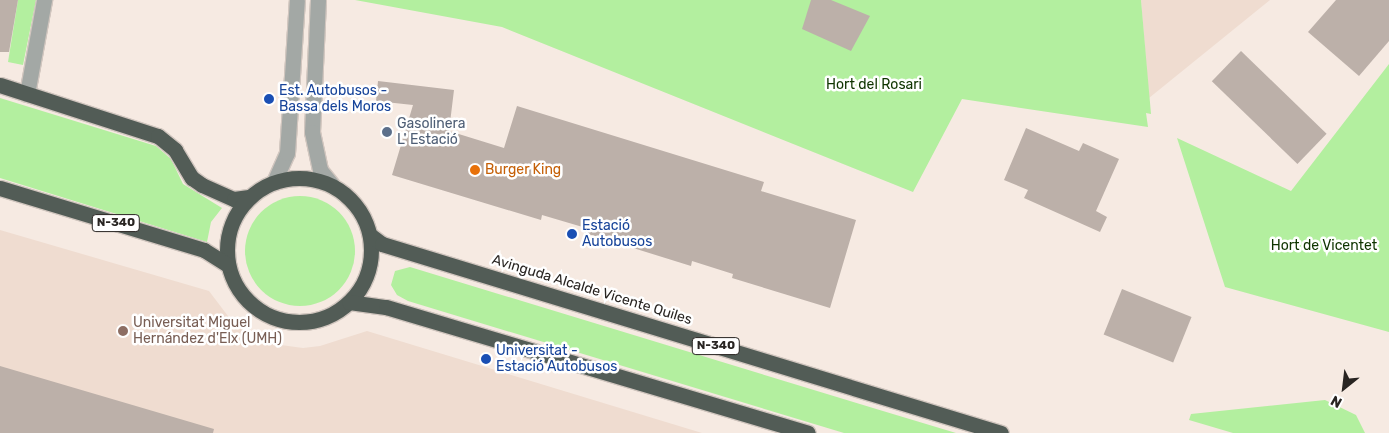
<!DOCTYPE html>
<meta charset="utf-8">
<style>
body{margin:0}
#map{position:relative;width:1389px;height:433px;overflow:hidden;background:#f6eae2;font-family:Rubik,sans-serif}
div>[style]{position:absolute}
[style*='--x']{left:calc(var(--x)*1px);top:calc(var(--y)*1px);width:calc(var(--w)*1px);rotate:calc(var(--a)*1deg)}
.built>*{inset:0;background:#efdcd0}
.green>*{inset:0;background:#b3ef9f}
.round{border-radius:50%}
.building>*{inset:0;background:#bcb0a9;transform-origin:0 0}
.roads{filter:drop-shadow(1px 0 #d1c6bf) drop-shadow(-1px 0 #d1c6bf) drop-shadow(0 1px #d1c6bf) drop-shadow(0 -1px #d1c6bf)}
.street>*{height:15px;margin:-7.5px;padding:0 7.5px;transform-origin:7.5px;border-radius:7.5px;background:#a3a8a5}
.highway>*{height:15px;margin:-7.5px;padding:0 7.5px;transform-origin:7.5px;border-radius:7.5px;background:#525c56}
.highway>.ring{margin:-7.5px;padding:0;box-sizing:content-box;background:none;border:15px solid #525c56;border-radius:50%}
.dots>*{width:14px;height:14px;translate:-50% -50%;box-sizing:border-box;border:2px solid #fff;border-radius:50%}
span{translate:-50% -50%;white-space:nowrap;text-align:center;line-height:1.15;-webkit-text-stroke:5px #fff;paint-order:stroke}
.shield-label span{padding:1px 4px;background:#fff;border:1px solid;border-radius:4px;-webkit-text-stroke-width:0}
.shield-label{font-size:12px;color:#282421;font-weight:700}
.park-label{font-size:14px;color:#0f3400}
.transit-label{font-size:14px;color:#164399}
.left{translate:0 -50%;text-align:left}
.service-label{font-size:14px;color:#4e5e75}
.food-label{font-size:14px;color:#c56008}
.street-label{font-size:14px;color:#282421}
.education-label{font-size:14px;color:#785e54}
.north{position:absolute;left:1319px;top:363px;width:50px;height:50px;-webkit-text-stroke:4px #fff;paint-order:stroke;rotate:209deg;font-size:14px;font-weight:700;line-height:20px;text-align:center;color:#282421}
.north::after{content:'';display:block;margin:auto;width:18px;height:22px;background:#282421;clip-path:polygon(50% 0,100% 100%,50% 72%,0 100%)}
</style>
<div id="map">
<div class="built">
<i style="clip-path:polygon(1141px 0,1270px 0,1149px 98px)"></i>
<i style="clip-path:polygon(0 230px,209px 291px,231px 320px,266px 343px,303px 348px,320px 346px,367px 331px,702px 433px,0 433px)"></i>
</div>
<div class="green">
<i style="clip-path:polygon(18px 0,36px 0,23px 65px,8px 62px)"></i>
<i style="clip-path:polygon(355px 0,1141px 0,1151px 114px,1146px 113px,1148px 127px,962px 99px,913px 192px,502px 27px)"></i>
<i style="clip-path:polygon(1389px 64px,1389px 332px,1225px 287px,1177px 138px,1291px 191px)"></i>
<i style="clip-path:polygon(0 98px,156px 146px,171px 159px,183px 184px,222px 208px,211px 222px,207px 242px,0 178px)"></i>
<i class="round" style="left:245px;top:196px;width:110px;height:110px"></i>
<i style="clip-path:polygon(410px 267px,873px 408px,956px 433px,844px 433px,408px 301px,397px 295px,391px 285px,395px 271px)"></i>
<i style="clip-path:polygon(1325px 400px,1356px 415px,1365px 433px,1233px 433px,1189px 420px,1191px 414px)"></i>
</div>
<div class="building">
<i style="clip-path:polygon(0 0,18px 0,9px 52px,0 52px)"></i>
<i style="clip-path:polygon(811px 0,831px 0,870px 16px,851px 51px,802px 29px)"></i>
<i style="clip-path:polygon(1336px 0,1389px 0,1389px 41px,1359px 76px,1308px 32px)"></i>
<i style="left:1241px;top:51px;width:119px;height:42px;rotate:44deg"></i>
<i style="clip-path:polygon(378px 81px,454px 90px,449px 131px,504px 148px,517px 106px,764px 182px,761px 191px,856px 220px,830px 308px,732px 278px,733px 274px,692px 261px,691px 266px,585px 233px,586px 228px,542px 215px,541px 220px,392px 175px,413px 105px,376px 101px)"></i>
<i style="clip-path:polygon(1026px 128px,1079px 151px,1083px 143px,1119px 159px,1096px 211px,1107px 217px,1100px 232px,1024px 198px,1028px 190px,1004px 180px)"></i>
<i style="left:1122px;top:289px;width:75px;height:49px;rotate:22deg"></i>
<i style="clip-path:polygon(0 366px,214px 429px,213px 433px,0 433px)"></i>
</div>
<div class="roads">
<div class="street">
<i style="--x:318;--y:0;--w:132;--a:92.6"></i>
<i style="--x:312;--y:132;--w:39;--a:78"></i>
<i style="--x:320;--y:170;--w:19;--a:51"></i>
<i style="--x:27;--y:94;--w:96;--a:-79.7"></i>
<i style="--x:274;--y:182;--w:32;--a:-66"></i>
<i style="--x:287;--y:153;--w:153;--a:-86.3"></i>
</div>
<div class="highway">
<i style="--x:0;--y:85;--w:166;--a:17.9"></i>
<i style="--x:158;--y:136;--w:22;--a:39"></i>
<i style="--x:175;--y:150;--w:33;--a:59"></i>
<i style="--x:192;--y:178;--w:12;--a:35"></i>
<i style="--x:202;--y:185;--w:35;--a:24"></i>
<i style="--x:234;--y:199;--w:15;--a:-8"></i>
<i class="ring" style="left:227px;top:178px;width:129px;height:129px"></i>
<i style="--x:0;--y:188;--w:213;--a:16.9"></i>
<i style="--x:204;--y:250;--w:28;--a:32"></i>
<i style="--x:370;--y:235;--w:15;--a:37"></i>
<i style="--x:382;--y:244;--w:647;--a:16.98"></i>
<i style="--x:349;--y:302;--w:37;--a:8"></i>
<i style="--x:386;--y:307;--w:440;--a:16.6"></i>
</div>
</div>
<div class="dots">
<i style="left:269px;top:99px;background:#1a4fb4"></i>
<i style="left:387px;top:132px;background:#5c6f8a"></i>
<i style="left:475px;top:170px;background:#e8710a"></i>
<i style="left:572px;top:234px;background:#1a4fb4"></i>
<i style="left:123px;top:331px;background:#8d6e63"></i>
<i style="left:486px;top:359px;background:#1a4fb4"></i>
</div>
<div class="shield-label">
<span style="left:116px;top:223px">N-340</span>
<span style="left:716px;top:346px">N-340</span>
</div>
<div class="park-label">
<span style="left:874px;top:85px">Hort del Rosari</span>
<span style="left:1324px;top:246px">Hort de Vicentet</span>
</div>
<div class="transit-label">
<span class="left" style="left:279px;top:99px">Est. Autobusos -<br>Bassa dels Moros</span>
<span class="left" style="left:582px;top:234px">Estació<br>Autobusos</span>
<span class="left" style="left:496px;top:359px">Universitat -<br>Estació Autobusos</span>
</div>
<div class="service-label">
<span class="left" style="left:397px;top:132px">Gasolinera<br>L' Estació</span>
</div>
<div class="food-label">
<span class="left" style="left:485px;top:170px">Burger King</span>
</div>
<div class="street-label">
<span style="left:592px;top:290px;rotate:17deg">Avinguda Alcalde Vicente Quiles</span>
</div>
<div class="education-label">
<span class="left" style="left:133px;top:331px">Universitat Miguel<br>Hernández d'Elx (UMH)</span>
</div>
<div class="north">N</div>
</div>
